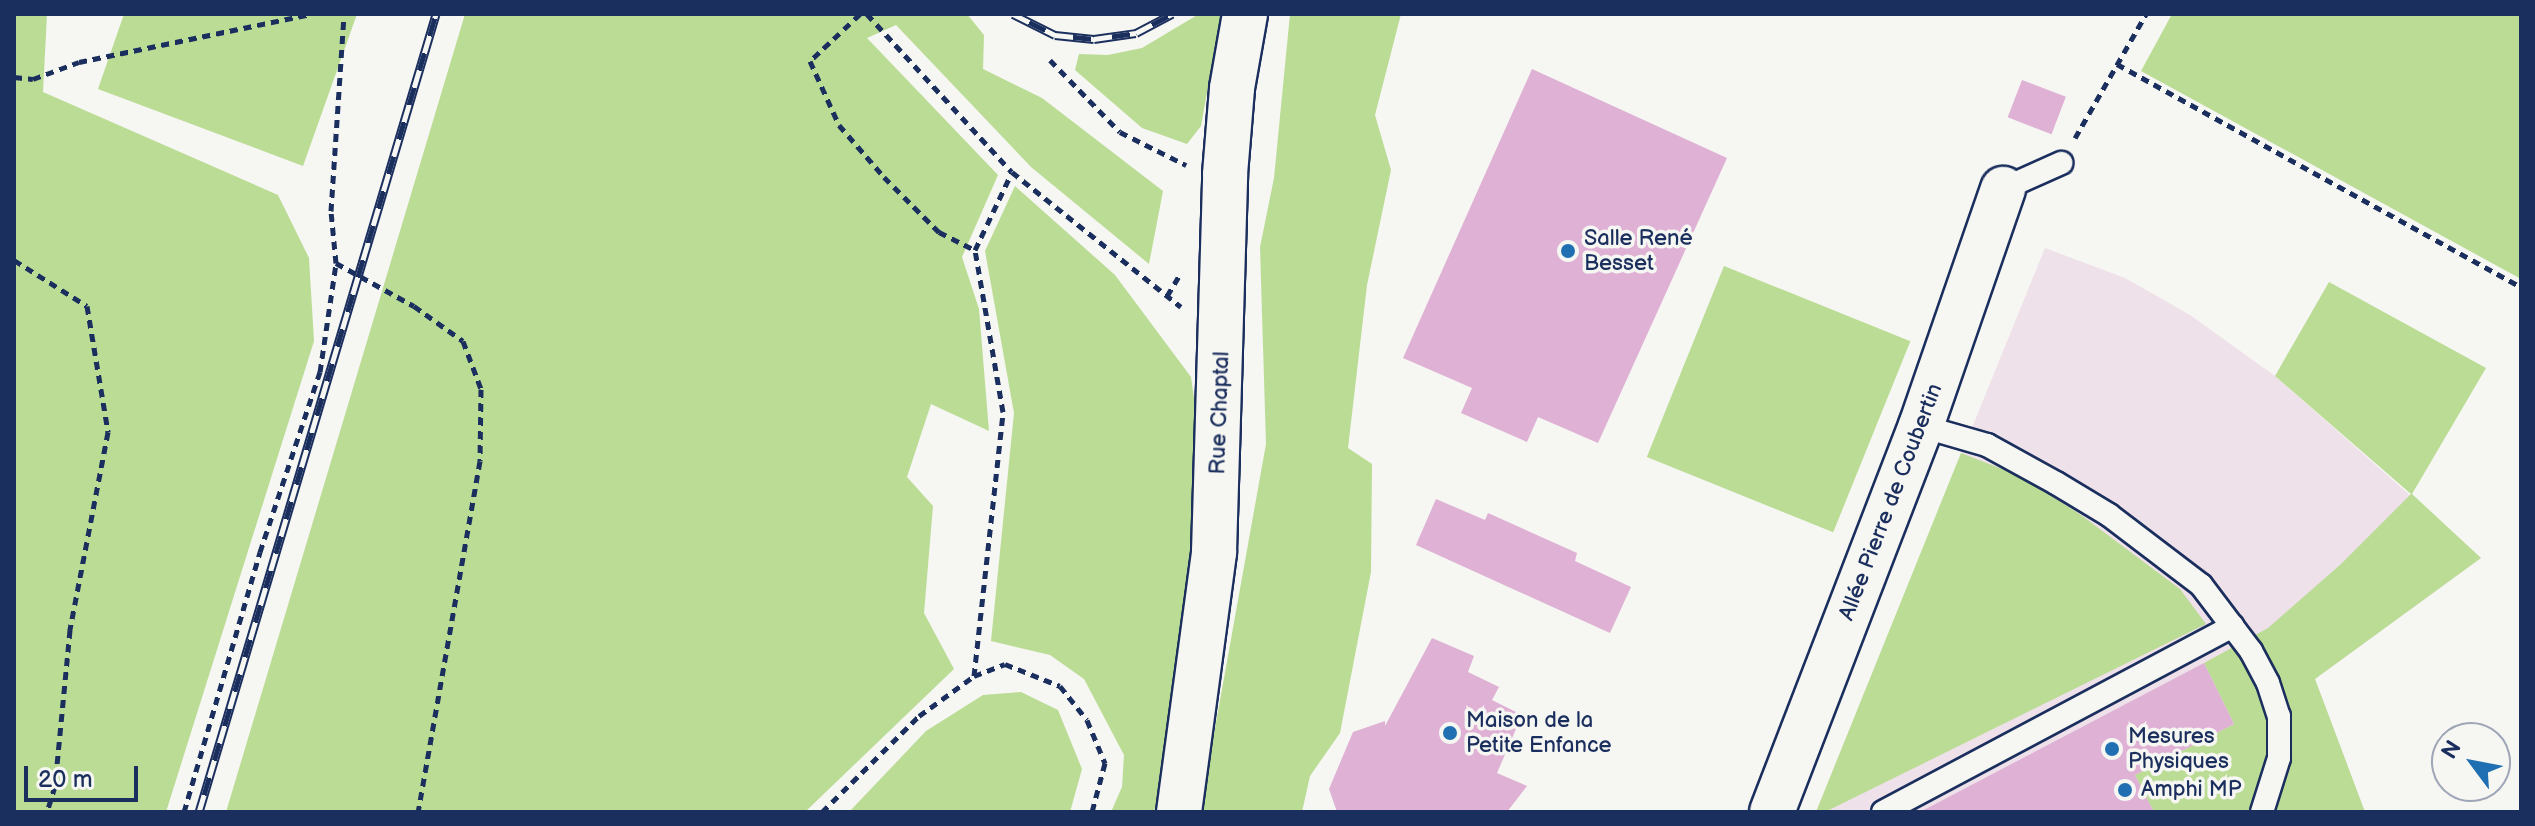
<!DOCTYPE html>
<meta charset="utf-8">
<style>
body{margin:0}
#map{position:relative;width:2535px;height:826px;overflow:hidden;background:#f6f6f2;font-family:"Balsamiq Sans",sans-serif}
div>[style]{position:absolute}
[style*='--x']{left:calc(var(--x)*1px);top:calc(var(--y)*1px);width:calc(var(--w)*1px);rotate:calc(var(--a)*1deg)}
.built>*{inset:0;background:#efe1e9}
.green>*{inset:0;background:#bbdc95;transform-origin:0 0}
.building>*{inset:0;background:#deb1d5;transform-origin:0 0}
.path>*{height:5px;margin-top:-2.5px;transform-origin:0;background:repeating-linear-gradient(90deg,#1b2f5e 0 8px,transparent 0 14px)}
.roads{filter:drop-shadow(2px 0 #1b2f5e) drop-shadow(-2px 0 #1b2f5e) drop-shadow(0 2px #1b2f5e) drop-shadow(0 -2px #1b2f5e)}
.lane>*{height:22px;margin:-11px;padding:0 11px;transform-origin:11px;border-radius:11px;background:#f6f6f2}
.street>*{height:44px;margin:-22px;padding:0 22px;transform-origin:22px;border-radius:22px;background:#f6f6f2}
.secondary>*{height:44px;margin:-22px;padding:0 22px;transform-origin:22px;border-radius:22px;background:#f6f6f2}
.rail>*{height:9px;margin-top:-4.5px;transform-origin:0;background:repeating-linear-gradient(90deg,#f6f6f2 0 18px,#1b2f5e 0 36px);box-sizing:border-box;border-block:2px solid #1b2f5e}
.dots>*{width:22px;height:22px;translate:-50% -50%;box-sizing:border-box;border:4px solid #f6f6f2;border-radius:50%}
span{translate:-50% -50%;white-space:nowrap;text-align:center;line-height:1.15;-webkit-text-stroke:7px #f6f6f2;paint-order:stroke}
.poi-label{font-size:22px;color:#1b2f5e}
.left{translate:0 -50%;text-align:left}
.street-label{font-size:22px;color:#1b2f5e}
.frame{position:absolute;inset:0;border:16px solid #1b2f5e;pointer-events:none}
.north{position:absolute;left:2431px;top:722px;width:80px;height:80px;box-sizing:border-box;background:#f6f6f2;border:2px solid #9ea6b7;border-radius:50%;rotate:302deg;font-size:22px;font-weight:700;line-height:32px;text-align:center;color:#1b2f5e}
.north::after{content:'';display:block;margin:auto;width:28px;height:36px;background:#1f6fb2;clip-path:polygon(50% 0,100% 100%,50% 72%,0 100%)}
.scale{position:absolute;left:24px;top:766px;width:114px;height:36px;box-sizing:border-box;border:4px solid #1b2f5e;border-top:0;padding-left:10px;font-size:24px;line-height:28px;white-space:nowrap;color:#1b2f5e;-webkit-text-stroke:6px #f6f6f2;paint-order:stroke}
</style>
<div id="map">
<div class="built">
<i style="clip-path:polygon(2045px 248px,2125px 278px,2190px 315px,2275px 376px,2481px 558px,2315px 679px,2365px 812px,1816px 812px)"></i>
</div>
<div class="green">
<i style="clip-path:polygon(14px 14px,47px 14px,43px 92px,278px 195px,309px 258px,314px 341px,166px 812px,14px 812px)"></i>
<i style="clip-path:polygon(124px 14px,357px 14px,303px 166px,98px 89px)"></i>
<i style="clip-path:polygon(465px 14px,967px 14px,984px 35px,983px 69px,1042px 98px,1163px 191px,1149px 264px,1031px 167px,896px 25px,867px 38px,998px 175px,962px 257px,979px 309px,989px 431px,931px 404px,907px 477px,933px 506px,924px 613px,954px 669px,805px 812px,226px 812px)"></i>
<i style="clip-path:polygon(1199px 14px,1221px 14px,1201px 126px,1187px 144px,1142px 128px,1075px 70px,1079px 54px,1108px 55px,1142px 48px)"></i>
<i style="clip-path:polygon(1290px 14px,1401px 14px,1375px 115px,1391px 170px,1367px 285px,1348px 448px,1372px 464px,1371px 572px,1340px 733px,1310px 776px,1302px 812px,1200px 812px,1266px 444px,1260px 247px,1274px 178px)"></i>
<i style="clip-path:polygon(2172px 14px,2521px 14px,2521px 279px,2141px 71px)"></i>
<i style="clip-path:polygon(1015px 186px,1115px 275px,1191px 377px,1198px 427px,1185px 674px,1154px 812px,1111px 812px,1122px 787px,1124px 755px,1084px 679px,1050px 655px,991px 641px,1014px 413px,985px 251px)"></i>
<i style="left:1724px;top:266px;width:201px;height:206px;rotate:22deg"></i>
<i style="clip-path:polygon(2329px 282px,2486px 368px,2412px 494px,2481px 558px,2315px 679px,2365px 812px,2154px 812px,2135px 775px,2234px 724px,2204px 663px,2268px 628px,2341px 564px,2411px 494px,2275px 376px)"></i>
<i style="clip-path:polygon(1961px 453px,2020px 476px,2081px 515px,2180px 589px,2206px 624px,1825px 812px,1816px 812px)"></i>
<i style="clip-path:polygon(1021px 692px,1058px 710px,1082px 769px,1070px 812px,849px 812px,926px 731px,983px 695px)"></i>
</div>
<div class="building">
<i style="clip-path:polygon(1532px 69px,1727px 158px,1598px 443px,1538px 417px,1527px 442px,1461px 413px,1472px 388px,1403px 358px)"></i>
<i style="left:2022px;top:80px;width:47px;height:40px;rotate:21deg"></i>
<i style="clip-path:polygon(1436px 499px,1485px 520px,1488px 513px,1577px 553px,1575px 561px,1631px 587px,1610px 633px,1416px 545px)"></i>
<i style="clip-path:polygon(1432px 638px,1474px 656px,1468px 672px,1499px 687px,1492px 700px,1522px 715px,1497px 773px,1527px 786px,1507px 812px,1337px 812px,1329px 789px,1353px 732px,1385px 721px,1385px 726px)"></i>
<i style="clip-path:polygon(2204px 663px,2234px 724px,2135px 775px,2154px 812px,1920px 812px)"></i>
</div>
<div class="path">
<i style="--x:860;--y:14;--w:69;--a:136.8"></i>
<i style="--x:810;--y:61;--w:70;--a:65.6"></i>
<i style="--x:839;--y:125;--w:69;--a:49.1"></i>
<i style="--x:884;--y:177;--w:78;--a:45"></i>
<i style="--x:939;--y:232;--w:40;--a:26.6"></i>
<i style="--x:867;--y:14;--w:214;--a:47.5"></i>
<i style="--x:1012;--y:172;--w:216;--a:38.6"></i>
<i style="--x:1050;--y:60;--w:100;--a:45.8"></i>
<i style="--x:1120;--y:132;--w:74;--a:26.6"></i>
<i style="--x:2117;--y:64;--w:461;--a:28.9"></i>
<i style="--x:14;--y:77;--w:19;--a:6"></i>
<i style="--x:33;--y:79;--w:49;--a:-20.3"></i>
<i style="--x:79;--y:62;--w:237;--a:-11.7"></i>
<i style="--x:2075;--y:138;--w:143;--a:-60.2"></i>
<i style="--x:14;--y:260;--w:86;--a:32.2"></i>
<i style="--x:87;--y:306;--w:128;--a:80.5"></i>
<i style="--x:108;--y:432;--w:202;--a:100.9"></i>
<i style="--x:70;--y:630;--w:157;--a:95.5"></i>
<i style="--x:55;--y:786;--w:27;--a:107"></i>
<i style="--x:336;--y:263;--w:89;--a:28.9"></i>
<i style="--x:414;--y:306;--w:60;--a:35.5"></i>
<i style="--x:463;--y:341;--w:51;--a:69.4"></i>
<i style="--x:481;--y:389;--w:72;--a:90.8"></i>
<i style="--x:480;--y:461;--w:356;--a:100"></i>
<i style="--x:1167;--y:296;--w:27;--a:-59"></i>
<i style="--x:974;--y:676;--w:266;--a:-83.7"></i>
<i style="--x:1003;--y:412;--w:164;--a:-99.8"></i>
<i style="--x:975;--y:250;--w:86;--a:-64.6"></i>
<i style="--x:184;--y:812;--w:271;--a:-73.7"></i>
<i style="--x:260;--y:552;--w:190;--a:-71.6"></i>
<i style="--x:320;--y:372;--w:110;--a:-81.6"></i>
<i style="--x:336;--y:263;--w:52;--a:-95.5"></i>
<i style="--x:331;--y:211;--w:197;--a:-86.2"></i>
<i style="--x:822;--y:812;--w:136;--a:-44.7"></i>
<i style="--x:919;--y:716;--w:68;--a:-36"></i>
<i style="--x:974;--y:676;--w:33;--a:-21"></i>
<i style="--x:1005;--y:664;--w:59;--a:21.8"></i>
<i style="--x:1060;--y:686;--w:43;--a:51.5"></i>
<i style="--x:1087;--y:720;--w:47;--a:67.3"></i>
<i style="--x:1105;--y:763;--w:51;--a:104.9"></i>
</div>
<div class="roads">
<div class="lane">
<i style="--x:2003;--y:189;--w:64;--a:-24.1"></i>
<i style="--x:1921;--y:426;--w:69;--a:16.1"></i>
<i style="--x:1987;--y:445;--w:79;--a:28.8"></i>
<i style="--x:2056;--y:483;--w:62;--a:31.1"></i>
<i style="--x:2109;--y:515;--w:116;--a:37.3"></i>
<i style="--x:2201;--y:585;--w:83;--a:52.9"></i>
<i style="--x:2251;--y:651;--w:36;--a:62"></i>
<i style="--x:2268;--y:683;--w:35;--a:72"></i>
<i style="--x:2279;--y:716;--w:42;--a:90"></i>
<i style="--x:2279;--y:758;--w:57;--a:107.5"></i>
<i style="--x:1883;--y:812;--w:396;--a:-28"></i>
</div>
<div class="street">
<i style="--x:1772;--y:812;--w:414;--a:-68.9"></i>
<i style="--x:1921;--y:426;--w:251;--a:-70.9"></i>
</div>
<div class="secondary">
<i style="--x:1179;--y:812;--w:262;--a:-82.3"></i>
<i style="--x:1214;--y:552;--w:378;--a:-88.3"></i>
<i style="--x:1225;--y:174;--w:86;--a:-85.3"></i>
<i style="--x:1232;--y:88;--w:75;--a:-80"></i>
</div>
</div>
<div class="rail">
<i style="--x:1013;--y:14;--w:47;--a:26.6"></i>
<i style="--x:1055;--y:35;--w:39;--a:6"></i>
<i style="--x:1094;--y:39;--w:42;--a:-8.1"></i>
<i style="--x:1136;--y:33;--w:41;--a:-27.8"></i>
<i style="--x:199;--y:812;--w:832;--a:-73.46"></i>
</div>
<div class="dots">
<i style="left:1568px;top:251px;background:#1f6fb2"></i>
<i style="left:1450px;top:733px;background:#1f6fb2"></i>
<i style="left:2112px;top:749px;background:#1f6fb2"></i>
<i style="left:2125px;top:790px;background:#1f6fb2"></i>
</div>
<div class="poi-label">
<span class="left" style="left:1584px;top:251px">Salle René<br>Besset</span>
<span class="left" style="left:1466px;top:733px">Maison de la<br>Petite Enfance</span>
<span class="left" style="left:2128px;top:749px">Mesures<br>Physiques</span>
<span class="left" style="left:2141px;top:790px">Amphi MP</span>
</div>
<div class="street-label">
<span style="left:1220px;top:413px;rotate:-88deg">Rue Chaptal</span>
<span style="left:1891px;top:502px;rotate:-69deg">Allée Pierre de Coubertin</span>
</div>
<div class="frame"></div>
<div class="north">N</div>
<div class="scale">20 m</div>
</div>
